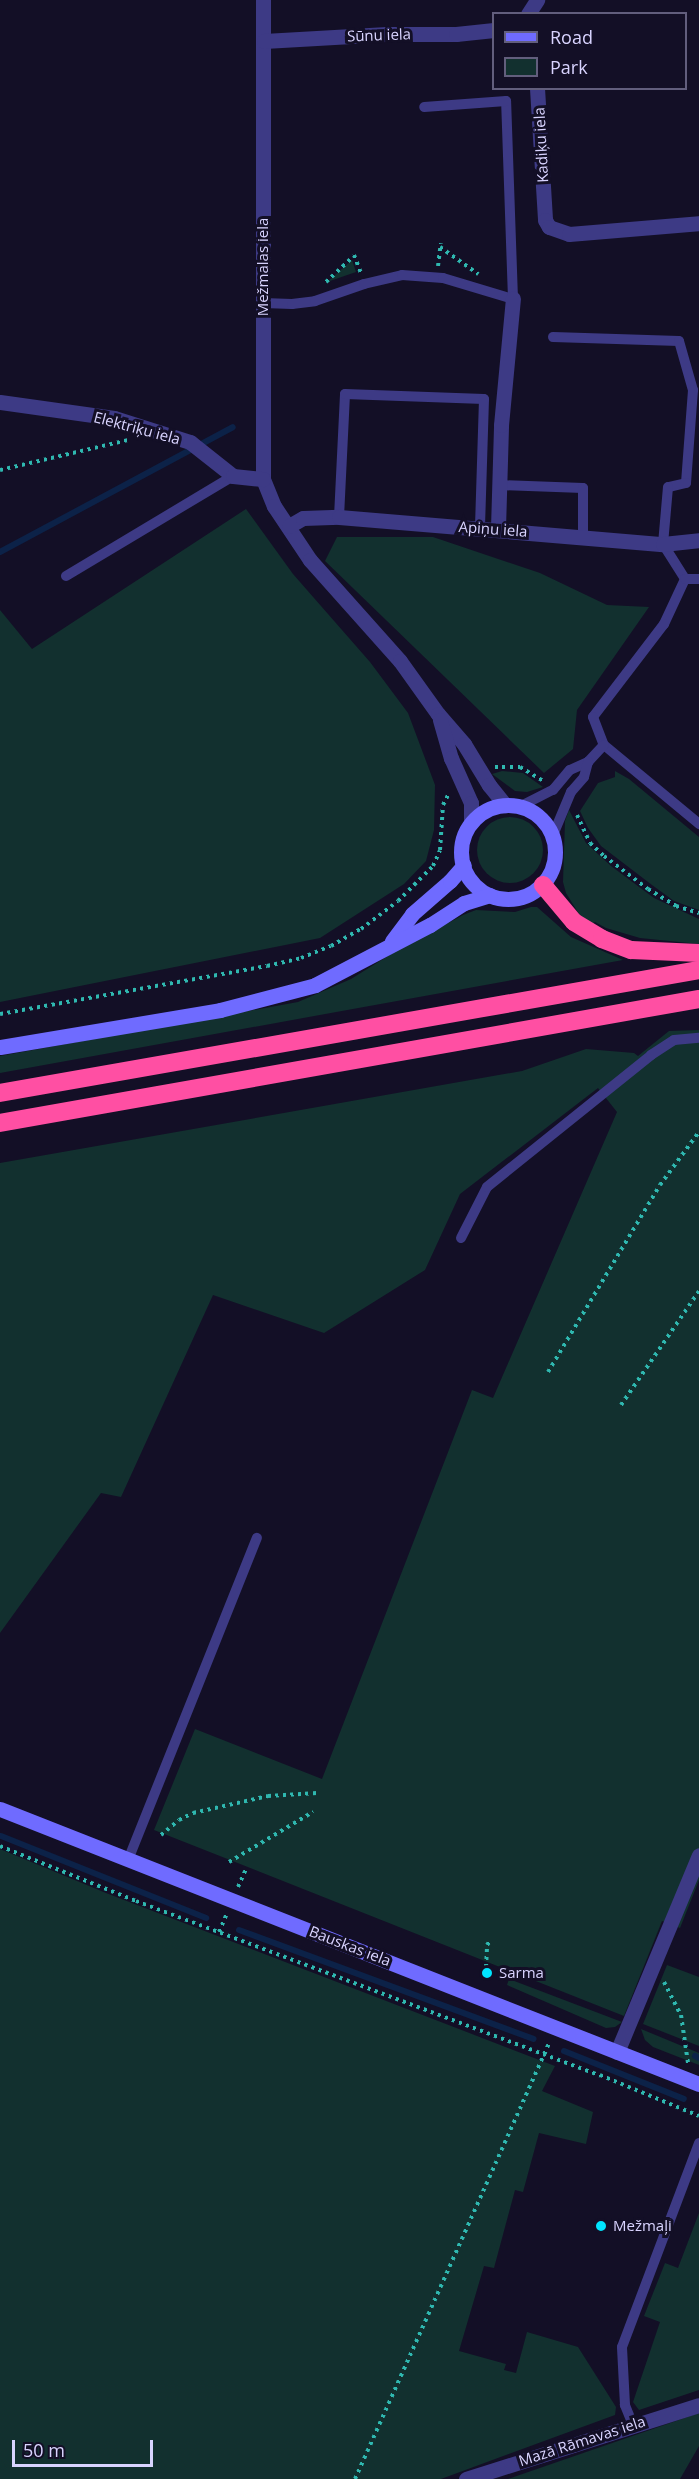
<!DOCTYPE html>
<meta charset="utf-8">
<style>
body{margin:0}
#map{position:relative;width:699px;height:2479px;overflow:hidden;background:#130f26;font-family:"Open Sans",sans-serif}
div>[style]{position:absolute}
[style*='--x']{left:calc(var(--x)*1px);top:calc(var(--y)*1px);width:calc(var(--w)*1px);rotate:calc(var(--a)*1deg)}
.green>*{inset:0;background:#12302f}
.round{border-radius:50%}
.stream>*{height:6px;margin:-3px;padding:0 3px;transform-origin:3px;border-radius:3px;background:#0c2248}
.path>*{height:4px;margin-top:-2px;transform-origin:0;background:repeating-linear-gradient(90deg,#2fb8b0 0 3px,transparent 0 7.5px)}
.lane>*{height:10px;margin:-5px;padding:0 5px;transform-origin:5px;border-radius:5px;background:#3d3a85}
.street>*{height:15px;margin:-7.5px;padding:0 7.5px;transform-origin:7.5px;border-radius:7.5px;background:#3d3a85}
.secondary>*{height:15px;margin:-7.5px;padding:0 7.5px;transform-origin:7.5px;border-radius:7.5px;background:#6f6bff}
.secondary>.ring{margin:-7.5px;padding:0;box-sizing:content-box;background:none;border:15px solid #6f6bff;border-radius:50%}
.highway>*{height:18px;margin:-9px;padding:0 9px;transform-origin:9px;border-radius:9px;background:#ff4fa3}
.dots>*{width:16px;height:16px;translate:-50% -50%;box-sizing:border-box;border:3px solid #130f26;border-radius:50%}
span{translate:-50% -50%;white-space:nowrap;text-align:center;line-height:1.15;-webkit-text-stroke:6px #130f26;paint-order:stroke}
.street-label{font-size:15px;color:#d9d4ff}
.poi-label{font-size:15px;color:#d9d4ff}
.left{translate:0 -50%;text-align:left}
.legend{position:absolute;left:492px;top:12px;width:195px;height:78px;box-sizing:border-box;background:#130f26;border:2px solid #625e7d;margin:0;padding:8px 10px;list-style:none;font-size:18px;color:#d9d4ff}
.legend li{display:flex;align-items:center;gap:12px;height:30px}
.legend b{width:30px;border:2px solid #625e7d}
.scale{position:absolute;left:12px;top:2440px;width:141px;height:27px;box-sizing:border-box;border:3px solid #d9d4ff;border-top:0;padding-left:8px;font-size:18px;line-height:21px;white-space:nowrap;color:#d9d4ff;-webkit-text-stroke:4px #130f26;paint-order:stroke}
</style>
<div id="map">
<div class="green">
<i style="clip-path:polygon(352px 260px,356px 272px,327px 282px)"></i>
<i style="clip-path:polygon(246px 509px,293px 574px,370px 662px,408px 713px,435px 785px,434px 830px,426px 861px,404px 884px,320px 938px,0 1002px,0 610px,32px 649px)"></i>
<i style="clip-path:polygon(337px 537px,433px 537px,540px 573px,607px 605px,649px 607px,577px 710px,573px 749px,544px 773px,325px 561px)"></i>
<i style="clip-path:polygon(502px 771px,523px 773px,543px 787px,527px 792px,515px 791px,492px 774px)"></i>
<i style="clip-path:polygon(615px 771px,629px 779px,699px 837px,699px 910px,674px 901px,652px 885px,601px 846px,588px 828px,580px 811px,598px 783px,615px 777px)"></i>
<i style="clip-path:polygon(569px 810px,586px 843px,611px 866px,654px 898px,699px 919px,699px 944px,640px 938px,606px 928px,595px 922px,591px 925px,579px 914px,566px 893px,563px 882px,565px 821px)"></i>
<i class="round" style="left:477px;top:817px;width:66px;height:66px"></i>
<i style="clip-path:polygon(531px 907px,537px 907px,571px 937px,623px 960px,0 1073px,0 1056px,298px 1002px,351px 979px,396px 951px,463px 915px,476px 910px,515px 912px)"></i>
<i style="clip-path:polygon(699px 1030px,699px 1880px,680px 1928px,662px 1921px,624px 2016px,154px 1830px,195px 1729px,322px 1779px,472px 1390px,493px 1398px,617px 1112px,598px 1088px,460px 1194px,425px 1270px,324px 1333px,213px 1295px,121px 1497px,101px 1493px,0 1633px,0 1163px,522px 1071px,586px 1049px,634px 1053px,638px 1056px,669px 1031px)"></i>
<i style="clip-path:polygon(0 1849px,106px 1893px,555px 2066px,542px 2091px,593px 2112px,586px 2144px,539px 2133px,523px 2192px,515px 2190px,494px 2268px,484px 2266px,459px 2351px,506px 2364px,504px 2370px,516px 2373px,527px 2332px,578px 2347px,616px 2407px,615px 2415px,441px 2479px,0 2479px)"></i>
<i style="clip-path:polygon(667px 1965px,699px 1977px,699px 2046px,643px 2024px)"></i>
<i style="clip-path:polygon(509px 1979px,622px 2022px,615px 2027px,606px 2028px,507px 1985px)"></i>
<i style="clip-path:polygon(641px 2029px,699px 2053px,699px 2065px,653px 2047px,645px 2040px)"></i>
<i style="clip-path:polygon(699px 2213px,699px 2390px,639px 2410px,633px 2402px,660px 2322px,644px 2316px,665px 2263px,678px 2268px)"></i>
<i style="clip-path:polygon(699px 2413px,699px 2446px,680px 2479px,508px 2479px)"></i>
</div>
<div class="stream">
<i style="--x:0;--y:552;--w:264;--a:-28.2"></i>
<i style="--x:1;--y:1836;--w:221;--a:21.8"></i>
<i style="--x:239;--y:1930;--w:314;--a:20.3"></i>
<i style="--x:564;--y:2051;--w:129;--a:21.8"></i>
<i style="--x:695;--y:2056;--w:4;--a:27"></i>
</div>
<div class="path">
<i style="--x:440;--y:247;--w:47;--a:35.4"></i>
<i style="--x:354;--y:255;--w:19;--a:69"></i>
<i style="--x:438;--y:266;--w:23;--a:-83"></i>
<i style="--x:326;--y:282;--w:38;--a:-43"></i>
<i style="--x:0;--y:470;--w:131;--a:-13.2"></i>
<i style="--x:495;--y:767;--w:25;--a:0"></i>
<i style="--x:520;--y:767;--w:27;--a:31"></i>
<i style="--x:577;--y:815;--w:31;--a:65"></i>
<i style="--x:590;--y:843;--w:19;--a:43"></i>
<i style="--x:604;--y:856;--w:55;--a:36.9"></i>
<i style="--x:648;--y:889;--w:33;--a:31"></i>
<i style="--x:676;--y:906;--w:24;--a:17"></i>
<i style="--x:0;--y:1014;--w:271;--a:-10.2"></i>
<i style="--x:267;--y:966;--w:35;--a:-13"></i>
<i style="--x:301;--y:958;--w:32;--a:-22"></i>
<i style="--x:331;--y:946;--w:34;--a:-30"></i>
<i style="--x:361;--y:929;--w:46;--a:-37.1"></i>
<i style="--x:398;--y:901;--w:49;--a:-45"></i>
<i style="--x:433;--y:866;--w:17;--a:-66"></i>
<i style="--x:440;--y:850;--w:45;--a:-86.2"></i>
<i style="--x:443;--y:805;--w:13;--a:-63"></i>
<i style="--x:548;--y:1372;--w:218;--a:-59.1"></i>
<i style="--x:660;--y:1185;--w:66;--a:-53.7"></i>
<i style="--x:621;--y:1405;--w:138;--a:-55.6"></i>
<i style="--x:161;--y:1835;--w:23;--a:-40"></i>
<i style="--x:179;--y:1820;--w:16;--a:-27"></i>
<i style="--x:193;--y:1813;--w:77;--a:-12.8"></i>
<i style="--x:268;--y:1796;--w:49;--a:-3.5"></i>
<i style="--x:0;--y:1846;--w:147;--a:22"></i>
<i style="--x:136;--y:1901;--w:496;--a:20.6"></i>
<i style="--x:600;--y:2075;--w:107;--a:22.5"></i>
<i style="--x:229;--y:1862;--w:98;--a:-30.8"></i>
<i style="--x:238;--y:1887;--w:20;--a:-66"></i>
<i style="--x:219;--y:1932;--w:21;--a:-67"></i>
<i style="--x:486;--y:1967;--w:22;--a:-87"></i>
<i style="--x:487;--y:1945;--w:5;--a:-53"></i>
<i style="--x:500;--y:1978;--w:5;--a:-68"></i>
<i style="--x:664;--y:1982;--w:37;--a:63"></i>
<i style="--x:681;--y:2015;--w:49;--a:81.7"></i>
<i style="--x:355;--y:2479;--w:479;--a:-66"></i>
</div>
<div class="lane">
<i style="--x:263;--y:303;--w:29;--a:2"></i>
<i style="--x:292;--y:304;--w:23;--a:-7"></i>
<i style="--x:315;--y:301;--w:52;--a:-19.1"></i>
<i style="--x:364;--y:284;--w:39;--a:-13"></i>
<i style="--x:402;--y:275;--w:41;--a:4.2"></i>
<i style="--x:443;--y:278;--w:73;--a:16.7"></i>
<i style="--x:513;--y:299;--w:198;--a:-92"></i>
<i style="--x:506;--y:101;--w:82;--a:175.8"></i>
<i style="--x:553;--y:337;--w:126;--a:1.8"></i>
<i style="--x:679;--y:341;--w:51;--a:74.1"></i>
<i style="--x:693;--y:390;--w:93;--a:94.3"></i>
<i style="--x:686;--y:483;--w:18;--a:167"></i>
<i style="--x:668;--y:487;--w:57;--a:95"></i>
<i style="--x:663;--y:544;--w:41;--a:57.8"></i>
<i style="--x:685;--y:579;--w:50;--a:115"></i>
<i style="--x:664;--y:624;--w:117;--a:127.4"></i>
<i style="--x:593;--y:717;--w:30;--a:69"></i>
<i style="--x:604;--y:745;--w:124;--a:39.7"></i>
<i style="--x:498;--y:485;--w:85;--a:2"></i>
<i style="--x:583;--y:488;--w:48;--a:90"></i>
<i style="--x:339;--y:517;--w:123;--a:-87.2"></i>
<i style="--x:345;--y:394;--w:139;--a:2.1"></i>
<i style="--x:484;--y:399;--w:129;--a:91.8"></i>
<i style="--x:66;--y:576;--w:195;--a:-30.9"></i>
<i style="--x:685;--y:579;--w:14;--a:0"></i>
<i style="--x:521;--y:806;--w:36;--a:-27"></i>
<i style="--x:553;--y:790;--w:26;--a:-50"></i>
<i style="--x:570;--y:770;--w:20;--a:-24"></i>
<i style="--x:588;--y:762;--w:23;--a:-47"></i>
<i style="--x:553;--y:835;--w:47;--a:-67.3"></i>
<i style="--x:571;--y:792;--w:20;--a:-49"></i>
<i style="--x:584;--y:777;--w:16;--a:-75"></i>
<i style="--x:461;--y:1238;--w:57;--a:-63"></i>
<i style="--x:487;--y:1187;--w:211;--a:-38.8"></i>
<i style="--x:651;--y:1055;--w:27;--a:-33"></i>
<i style="--x:674;--y:1040;--w:25;--a:-5"></i>
<i style="--x:128;--y:1860;--w:347;--a:-68.2"></i>
<i style="--x:633;--y:2425;--w:22;--a:-112"></i>
<i style="--x:625;--y:2405;--w:58;--a:-93"></i>
<i style="--x:622;--y:2347;--w:218;--a:-69.3"></i>
</div>
<div class="street">
<i style="--x:263;--y:0;--w:479;--a:90"></i>
<i style="--x:263;--y:479;--w:29;--a:68"></i>
<i style="--x:274;--y:506;--w:65;--a:56.3"></i>
<i style="--x:310;--y:560;--w:135;--a:48.3"></i>
<i style="--x:400;--y:661;--w:65;--a:54.4"></i>
<i style="--x:438;--y:714;--w:40;--a:49"></i>
<i style="--x:464;--y:744;--w:48;--a:58.6"></i>
<i style="--x:489;--y:785;--w:26;--a:51"></i>
<i style="--x:528;--y:14;--w:17;--a:-57"></i>
<i style="--x:264;--y:41;--w:123;--a:-3.3"></i>
<i style="--x:387;--y:34;--w:69;--a:0"></i>
<i style="--x:456;--y:34;--w:38;--a:-6"></i>
<i style="--x:537;--y:88;--w:132;--a:86.5"></i>
<i style="--x:545;--y:220;--w:8;--a:60"></i>
<i style="--x:549;--y:227;--w:21;--a:19"></i>
<i style="--x:569;--y:234;--w:130;--a:-4.8"></i>
<i style="--x:0;--y:402;--w:115;--a:8"></i>
<i style="--x:114;--y:418;--w:80;--a:17.5"></i>
<i style="--x:190;--y:442;--w:55;--a:38.3"></i>
<i style="--x:233;--y:476;--w:30;--a:6"></i>
<i style="--x:289;--y:526;--w:16;--a:-30"></i>
<i style="--x:303;--y:518;--w:36;--a:-2"></i>
<i style="--x:339;--y:517;--w:325;--a:4.8"></i>
<i style="--x:663;--y:544;--w:36;--a:-6"></i>
<i style="--x:498;--y:528;--w:103;--a:-88.3"></i>
<i style="--x:501;--y:425;--w:127;--a:-84.6"></i>
<i style="--x:440;--y:720;--w:40;--a:74"></i>
<i style="--x:451;--y:758;--w:49;--a:66"></i>
<i style="--x:471;--y:803;--w:18;--a:90"></i>
<i style="--x:617;--y:2052;--w:213;--a:-67.4"></i>
<i style="--x:466;--y:2479;--w:244;--a:-17.6"></i>
</div>
<div class="secondary">
<i class="ring" style="left:461px;top:805px;width:79px;height:79px"></i>
<i style="--x:392;--y:941;--w:34;--a:-53"></i>
<i style="--x:412;--y:914;--w:50;--a:-41"></i>
<i style="--x:450;--y:881;--w:21;--a:-49"></i>
<i style="--x:0;--y:1047;--w:223;--a:-9.5"></i>
<i style="--x:220;--y:1010;--w:98;--a:-14.7"></i>
<i style="--x:315;--y:985;--w:130;--a:-27.6"></i>
<i style="--x:430;--y:925;--w:40;--a:-32.9"></i>
<i style="--x:464;--y:903;--w:27;--a:-17"></i>
<i style="--x:0;--y:1809;--w:751;--a:21.48"></i>
</div>
<div class="highway">
<i style="--x:543;--y:885;--w:48;--a:50"></i>
<i style="--x:574;--y:922;--w:33;--a:31"></i>
<i style="--x:602;--y:939;--w:31;--a:21"></i>
<i style="--x:631;--y:950;--w:68;--a:2.5"></i>
<i style="--x:0;--y:1093;--w:710;--a:-9.98"></i>
<i style="--x:0;--y:1123;--w:710;--a:-10.06"></i>
</div>
<div class="dots">
<i style="left:487px;top:1973px;background:#00e5ff"></i>
<i style="left:601px;top:2226px;background:#00e5ff"></i>
</div>
<div class="street-label">
<span style="left:379px;top:35px;rotate:-2deg">Sūnu iela</span>
<span style="left:541px;top:145px;rotate:-93deg">Kadiķu iela</span>
<span style="left:263px;top:267px;rotate:-90deg">Mežmalas iela</span>
<span style="left:137px;top:428px;rotate:15deg">Elektriķu iela</span>
<span style="left:493px;top:529px;rotate:4deg">Apiņu iela</span>
<span style="left:350px;top:1946px;rotate:21deg">Bauskas iela</span>
<span style="left:582px;top:2441px;rotate:-18deg">Mazā Rāmavas iela</span>
</div>
<div class="poi-label">
<span class="left" style="left:499px;top:1973px">Sarma</span>
<span class="left" style="left:613px;top:2226px">Mežmaļi</span>
</div>
<ul class="legend">
<li><b style="height:8px;background:#6f6bff"></b>Road</li>
<li><b style="height:16px;background:#12302f"></b>Park</li>
</ul>
<div class="scale">50 m</div>
</div>
